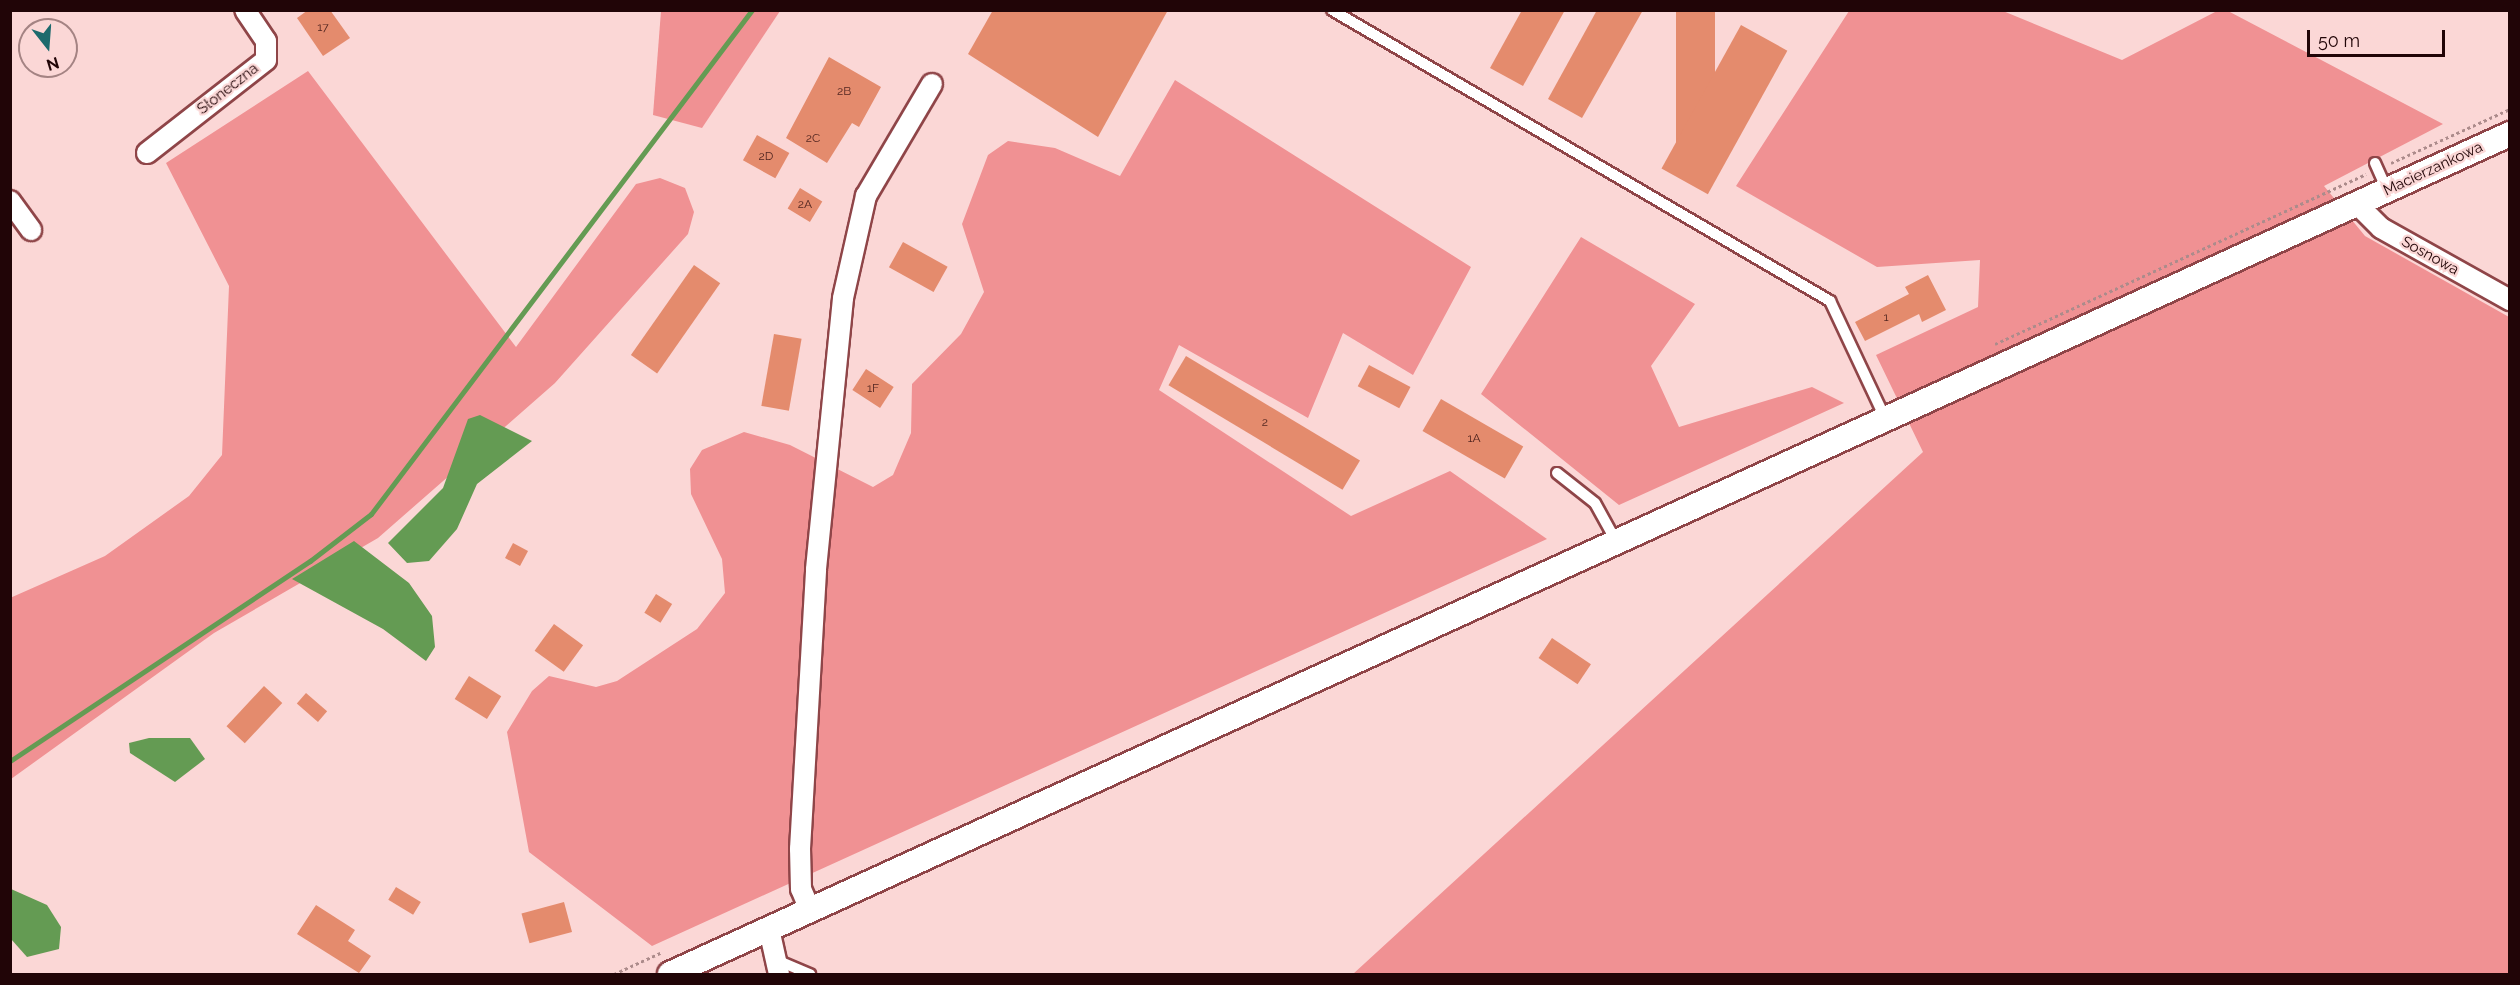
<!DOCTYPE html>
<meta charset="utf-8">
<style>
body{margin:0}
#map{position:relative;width:2520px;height:985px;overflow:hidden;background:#fbd7d6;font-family:Raleway,sans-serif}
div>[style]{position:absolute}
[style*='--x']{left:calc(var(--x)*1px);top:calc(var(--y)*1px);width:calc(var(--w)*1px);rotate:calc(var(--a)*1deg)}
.green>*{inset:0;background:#f09193}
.water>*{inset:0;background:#649b53}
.stream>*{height:5px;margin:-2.5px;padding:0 2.5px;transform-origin:2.5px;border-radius:2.5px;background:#649b53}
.building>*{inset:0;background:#e48b6d;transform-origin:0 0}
.path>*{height:3px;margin-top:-1.5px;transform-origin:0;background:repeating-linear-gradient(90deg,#ac8b8b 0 3px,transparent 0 6px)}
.roads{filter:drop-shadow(2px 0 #8f4548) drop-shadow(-2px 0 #8f4548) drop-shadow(0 2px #8f4548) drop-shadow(0 -2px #8f4548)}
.service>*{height:10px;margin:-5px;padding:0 5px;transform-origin:5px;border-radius:5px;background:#fff}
.minor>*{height:20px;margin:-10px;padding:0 10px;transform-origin:10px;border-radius:10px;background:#fff}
.tertiary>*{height:24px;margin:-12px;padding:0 12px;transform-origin:12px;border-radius:12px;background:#fff}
span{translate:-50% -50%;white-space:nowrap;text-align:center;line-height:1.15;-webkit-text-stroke:4.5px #fbd7d6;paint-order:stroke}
.number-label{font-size:12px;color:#522620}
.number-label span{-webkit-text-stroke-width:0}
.street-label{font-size:15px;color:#210507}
.frame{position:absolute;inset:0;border:12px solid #210507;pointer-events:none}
.north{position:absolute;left:18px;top:18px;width:60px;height:60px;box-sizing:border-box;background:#fbd7d6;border:2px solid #a48383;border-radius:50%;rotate:163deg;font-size:16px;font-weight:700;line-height:24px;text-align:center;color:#210507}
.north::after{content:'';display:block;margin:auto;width:21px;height:27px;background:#1d6a6d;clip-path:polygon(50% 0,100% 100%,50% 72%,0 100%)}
.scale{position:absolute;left:2307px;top:30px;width:138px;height:27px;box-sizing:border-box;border:3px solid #210507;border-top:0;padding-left:8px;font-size:18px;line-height:21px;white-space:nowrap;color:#210507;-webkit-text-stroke:4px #fbd7d6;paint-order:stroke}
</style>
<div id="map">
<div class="green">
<i style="clip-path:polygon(661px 11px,780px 11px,702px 128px,653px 115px)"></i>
<i style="clip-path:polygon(1849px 11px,2003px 11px,2122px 60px,2217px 11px,2228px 11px,2443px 124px,2324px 186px,2365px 236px,2509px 317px,2509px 974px,1353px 974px,1923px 452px,1876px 355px,1978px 307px,1980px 260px,1877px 267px,1736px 186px)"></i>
<i style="clip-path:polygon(308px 71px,516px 347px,636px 184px,660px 178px,685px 188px,694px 212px,688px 234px,555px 383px,378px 538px,214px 633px,11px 779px,10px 598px,105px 556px,189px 496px,222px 455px,229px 286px,166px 163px)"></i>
<i style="clip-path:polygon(1175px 80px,1471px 267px,1413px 375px,1343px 333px,1308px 418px,1179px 345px,1159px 390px,1351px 516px,1450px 471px,1547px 539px,652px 946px,529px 852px,507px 732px,532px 691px,549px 676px,596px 687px,617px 681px,697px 629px,725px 593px,722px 559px,691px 494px,690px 469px,702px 450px,744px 432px,790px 445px,873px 487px,893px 475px,911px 433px,912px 384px,961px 334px,984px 292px,962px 224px,988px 155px,1008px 141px,1055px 148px,1120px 176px)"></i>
<i style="clip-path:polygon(1581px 237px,1695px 304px,1651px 366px,1679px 427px,1812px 387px,1844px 403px,1619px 505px,1481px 394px)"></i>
</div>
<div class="water">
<i style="clip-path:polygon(480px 415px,532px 441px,477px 484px,457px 529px,429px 561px,407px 563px,388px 543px,443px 488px,468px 419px)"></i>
<i style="clip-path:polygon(354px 541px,409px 583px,432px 616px,435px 647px,426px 661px,383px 629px,292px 579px)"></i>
<i style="clip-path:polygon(149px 738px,190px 738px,205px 759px,175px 782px,130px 753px,129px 743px)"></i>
<i style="clip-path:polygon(11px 889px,47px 905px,61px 927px,59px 949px,27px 957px,11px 939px)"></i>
</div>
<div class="stream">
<i style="--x:10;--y:761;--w:361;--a:-33.7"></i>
<i style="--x:310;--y:561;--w:77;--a:-37.6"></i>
<i style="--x:371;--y:514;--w:632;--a:-52.91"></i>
</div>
<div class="building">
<i style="clip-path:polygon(308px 10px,330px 10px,350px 38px,323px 56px,297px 18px)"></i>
<i style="clip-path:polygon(993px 10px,1168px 10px,1098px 137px,968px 54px)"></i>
<i style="clip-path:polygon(1522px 10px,1565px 10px,1523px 86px,1490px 68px)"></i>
<i style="clip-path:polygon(1597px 10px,1643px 10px,1582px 118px,1548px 99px)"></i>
<i style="left:1676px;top:10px;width:39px;height:143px"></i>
<i style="left:1741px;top:25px;width:53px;height:164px;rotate:29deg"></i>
<i style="clip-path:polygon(829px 57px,881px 87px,859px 127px,852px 123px,827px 163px,786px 138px)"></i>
<i style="left:757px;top:135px;width:37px;height:29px;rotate:29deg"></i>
<i style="left:800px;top:188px;width:26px;height:24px;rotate:31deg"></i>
<i style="left:903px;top:242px;width:51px;height:29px;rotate:29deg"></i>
<i style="left:694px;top:265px;width:32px;height:110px;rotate:35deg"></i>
<i style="clip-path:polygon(1928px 275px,1946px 310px,1922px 322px,1919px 314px,1865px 341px,1855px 322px,1909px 294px,1905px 287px)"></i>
<i style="left:774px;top:334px;width:28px;height:73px;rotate:10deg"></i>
<i style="left:1186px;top:356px;width:203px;height:34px;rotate:31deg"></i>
<i style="left:1369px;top:365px;width:47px;height:24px;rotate:28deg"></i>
<i style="left:866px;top:369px;width:33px;height:25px;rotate:33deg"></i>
<i style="left:1441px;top:399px;width:95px;height:37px;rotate:30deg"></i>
<i style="left:513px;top:543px;width:17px;height:17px;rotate:28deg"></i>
<i style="left:656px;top:594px;width:19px;height:22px;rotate:32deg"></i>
<i style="left:554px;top:624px;width:36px;height:33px;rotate:36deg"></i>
<i style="left:1552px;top:638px;width:47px;height:24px;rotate:34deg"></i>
<i style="left:469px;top:676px;width:38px;height:27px;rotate:32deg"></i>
<i style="left:264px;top:686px;width:25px;height:55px;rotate:43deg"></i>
<i style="left:306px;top:693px;width:28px;height:14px;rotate:41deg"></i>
<i style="left:396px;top:887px;width:29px;height:15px;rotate:31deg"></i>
<i style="left:564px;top:902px;width:31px;height:44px;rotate:75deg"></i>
<i style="clip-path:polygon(316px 905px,355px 930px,348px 941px,371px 956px,359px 973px,297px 934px)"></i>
</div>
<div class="path">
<i style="--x:2391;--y:163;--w:131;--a:-24.4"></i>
<i style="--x:1995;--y:344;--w:408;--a:-24.6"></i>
<i style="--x:614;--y:974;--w:51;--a:-24.5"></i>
</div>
<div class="roads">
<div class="service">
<i style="--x:1332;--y:10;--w:577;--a:30.3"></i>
<i style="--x:1830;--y:301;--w:129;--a:64.8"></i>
<i style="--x:2375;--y:163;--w:30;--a:66"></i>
<i style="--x:1557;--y:473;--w:48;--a:38.3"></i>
<i style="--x:1595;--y:503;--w:43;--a:61.1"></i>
<i style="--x:779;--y:961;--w:34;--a:23"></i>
</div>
<div class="minor">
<i style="--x:147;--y:153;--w:151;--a:-38"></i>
<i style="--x:266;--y:60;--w:19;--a:-90"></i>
<i style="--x:266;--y:41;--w:37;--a:-124"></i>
<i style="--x:10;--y:201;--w:36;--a:54"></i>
<i style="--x:2357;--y:204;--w:34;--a:45"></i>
<i style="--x:2381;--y:228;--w:148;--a:29.2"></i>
<i style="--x:810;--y:910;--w:23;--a:-113"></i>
<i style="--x:801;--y:889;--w:40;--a:-91.4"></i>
<i style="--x:800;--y:849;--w:280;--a:-86.7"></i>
<i style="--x:816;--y:569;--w:272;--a:-84.3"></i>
<i style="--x:843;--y:298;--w:105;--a:-77.3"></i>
<i style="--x:866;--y:196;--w:130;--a:-59.5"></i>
<i style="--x:769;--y:929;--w:46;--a:77.5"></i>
</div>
<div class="tertiary">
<i style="--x:670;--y:974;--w:2023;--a:-24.54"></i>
</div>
</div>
<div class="number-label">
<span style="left:323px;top:28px">17</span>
<span style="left:844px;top:92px">2B</span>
<span style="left:813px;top:139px">2C</span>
<span style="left:766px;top:157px">2D</span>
<span style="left:805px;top:205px">2A</span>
<span style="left:1886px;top:318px">1</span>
<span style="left:873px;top:389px">1F</span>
<span style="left:1265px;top:423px">2</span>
<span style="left:1474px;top:439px">1A</span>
</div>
<div class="street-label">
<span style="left:228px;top:89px;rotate:-38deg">Słoneczna</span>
<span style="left:2433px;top:169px;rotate:-25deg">Macierzankowa</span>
<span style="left:2430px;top:256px;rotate:29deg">Sosnowa</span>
</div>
<div class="frame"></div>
<div class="north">N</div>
<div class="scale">50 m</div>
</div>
